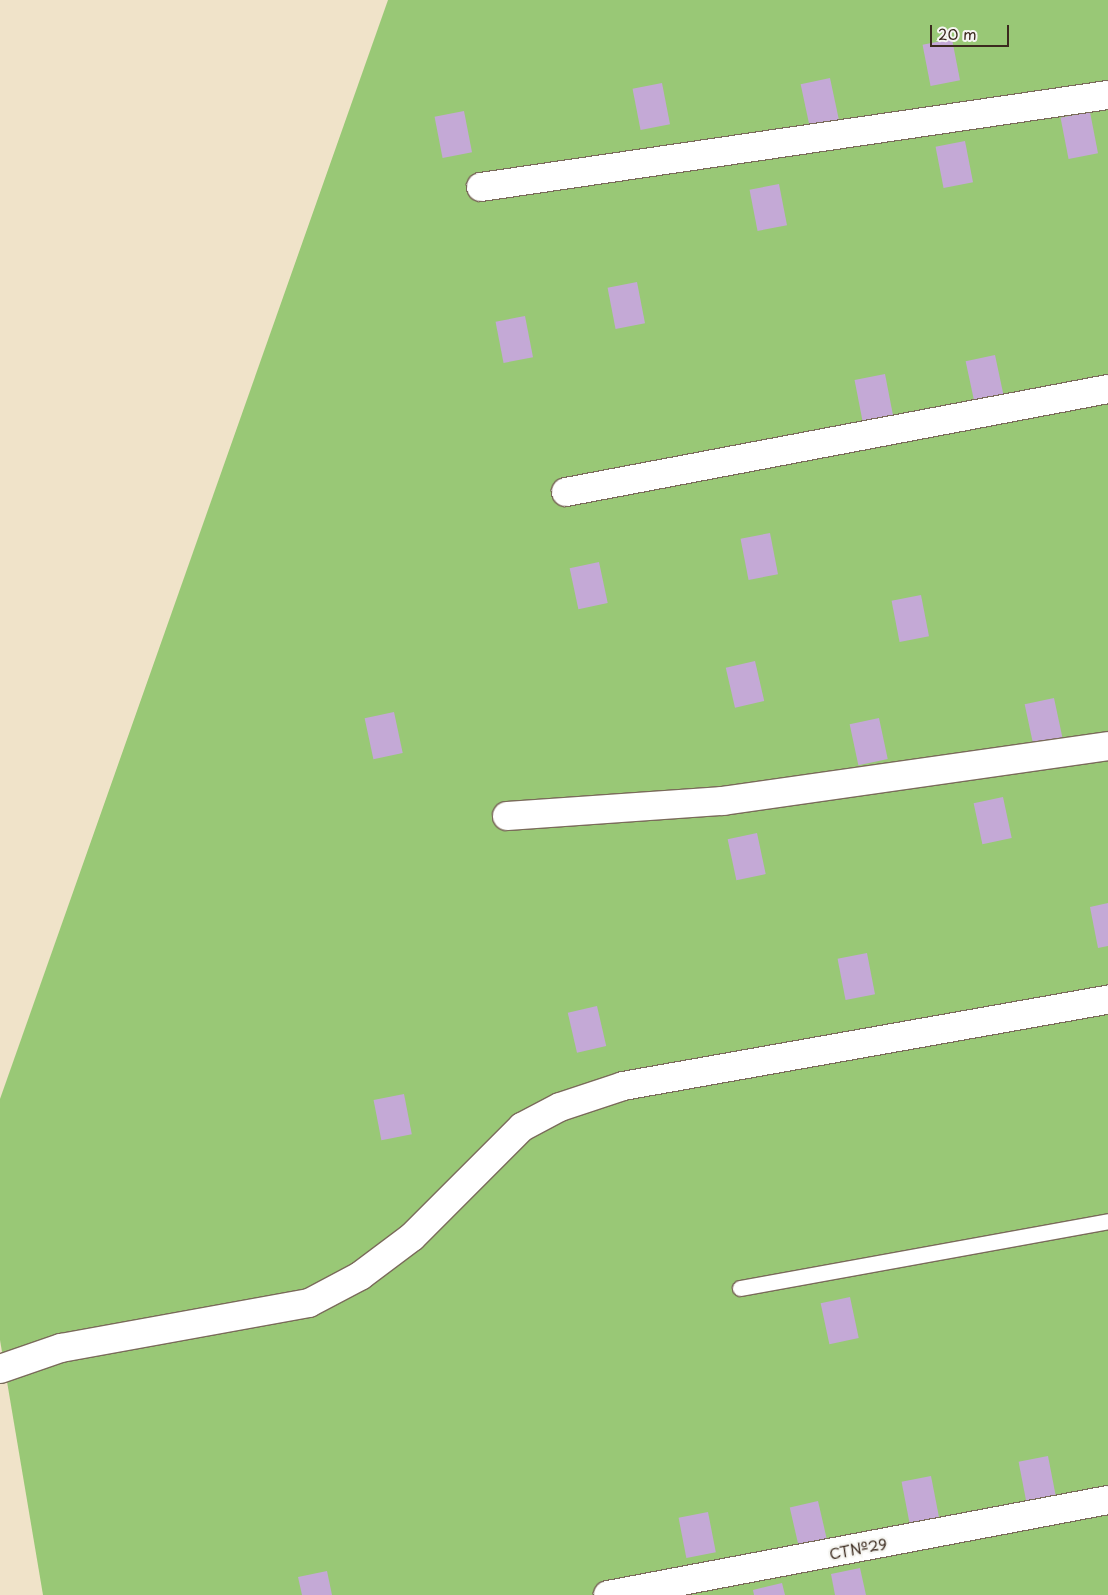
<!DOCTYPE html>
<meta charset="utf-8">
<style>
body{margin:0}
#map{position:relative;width:1108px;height:1595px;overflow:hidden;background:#f0e3c9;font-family:"Playpen Sans",sans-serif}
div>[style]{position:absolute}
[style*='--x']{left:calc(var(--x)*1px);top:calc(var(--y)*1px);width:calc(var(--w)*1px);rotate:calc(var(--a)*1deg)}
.green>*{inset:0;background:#99c876}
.building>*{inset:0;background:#c4a9d6;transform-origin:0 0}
.roads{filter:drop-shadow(1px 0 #7a6b5a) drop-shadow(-1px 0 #7a6b5a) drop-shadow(0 1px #7a6b5a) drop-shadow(0 -1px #7a6b5a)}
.service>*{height:15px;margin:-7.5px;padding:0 7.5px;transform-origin:7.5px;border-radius:7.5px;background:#fff}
.minor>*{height:28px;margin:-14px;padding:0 14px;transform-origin:14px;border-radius:14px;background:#fff}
span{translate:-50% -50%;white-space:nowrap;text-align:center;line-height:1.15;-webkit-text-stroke:4.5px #f6f6f2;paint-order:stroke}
.street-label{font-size:15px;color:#3b2a1e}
.scale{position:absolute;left:930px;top:25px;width:79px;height:22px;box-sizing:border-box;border:2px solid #3b2a1e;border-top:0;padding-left:6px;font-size:15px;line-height:18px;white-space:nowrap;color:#3b2a1e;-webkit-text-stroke:4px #f6f6f2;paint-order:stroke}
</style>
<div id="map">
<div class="green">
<i style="clip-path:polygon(388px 0,1108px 0,1108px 1595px,43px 1595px,0 1340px,0 1099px)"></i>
</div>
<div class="building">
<i style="left:952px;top:39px;width:42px;height:30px;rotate:79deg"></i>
<i style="left:830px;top:78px;width:43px;height:30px;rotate:78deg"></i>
<i style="left:662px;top:83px;width:42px;height:30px;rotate:79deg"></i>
<i style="left:464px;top:111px;width:42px;height:30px;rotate:79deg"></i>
<i style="left:1090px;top:112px;width:42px;height:30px;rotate:79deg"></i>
<i style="left:965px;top:141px;width:42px;height:30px;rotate:79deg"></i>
<i style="left:779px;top:184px;width:42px;height:30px;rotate:79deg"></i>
<i style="left:637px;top:282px;width:42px;height:30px;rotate:79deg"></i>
<i style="left:525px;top:316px;width:42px;height:30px;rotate:79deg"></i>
<i style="left:995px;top:355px;width:42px;height:30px;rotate:78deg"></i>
<i style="left:885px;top:374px;width:42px;height:31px;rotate:79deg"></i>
<i style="left:770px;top:533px;width:42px;height:30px;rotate:79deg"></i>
<i style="left:599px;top:562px;width:42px;height:30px;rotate:78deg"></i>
<i style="left:921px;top:595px;width:42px;height:30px;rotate:79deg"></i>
<i style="left:755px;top:661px;width:41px;height:30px;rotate:77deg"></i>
<i style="left:1054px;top:698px;width:42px;height:30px;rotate:78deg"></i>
<i style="left:394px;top:712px;width:42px;height:30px;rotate:78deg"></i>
<i style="left:879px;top:718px;width:42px;height:30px;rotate:78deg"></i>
<i style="left:1003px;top:797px;width:42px;height:30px;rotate:78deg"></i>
<i style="left:757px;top:833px;width:42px;height:30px;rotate:78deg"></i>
<i style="clip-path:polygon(1108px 903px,1108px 946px,1098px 948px,1090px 907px)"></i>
<i style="left:867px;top:953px;width:42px;height:30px;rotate:79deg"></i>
<i style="left:597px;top:1006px;width:41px;height:30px;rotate:77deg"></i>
<i style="left:404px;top:1094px;width:41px;height:31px;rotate:79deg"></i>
<i style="left:850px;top:1297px;width:42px;height:30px;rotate:78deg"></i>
<i style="left:1048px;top:1456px;width:42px;height:30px;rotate:79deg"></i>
<i style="left:931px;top:1476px;width:42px;height:30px;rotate:79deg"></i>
<i style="left:818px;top:1501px;width:41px;height:29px;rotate:77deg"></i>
<i style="left:708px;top:1512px;width:41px;height:30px;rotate:79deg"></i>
<i style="clip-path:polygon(860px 1568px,866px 1595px,835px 1595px,831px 1574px)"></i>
<i style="clip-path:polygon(327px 1571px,332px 1595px,302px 1595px,298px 1577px)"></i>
<i style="clip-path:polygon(782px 1583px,785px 1595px,754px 1595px,753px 1590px)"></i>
</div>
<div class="roads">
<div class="service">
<i style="--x:740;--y:1288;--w:374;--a:-10.3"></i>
</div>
<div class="minor">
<i style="--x:481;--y:187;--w:634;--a:-8.35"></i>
<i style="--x:566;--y:492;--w:552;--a:-10.76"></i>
<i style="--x:507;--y:816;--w:217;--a:-4"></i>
<i style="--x:723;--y:801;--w:389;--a:-8.1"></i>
<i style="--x:0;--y:1369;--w:65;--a:-19"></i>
<i style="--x:61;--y:1348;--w:252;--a:-10.3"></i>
<i style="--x:309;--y:1303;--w:58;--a:-27.9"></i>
<i style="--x:360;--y:1276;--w:65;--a:-36.9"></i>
<i style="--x:412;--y:1237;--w:156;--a:-45"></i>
<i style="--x:522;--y:1127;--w:43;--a:-27.8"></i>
<i style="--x:560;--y:1107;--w:66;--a:-18.4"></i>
<i style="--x:623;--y:1086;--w:493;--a:-10.1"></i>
<i style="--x:608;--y:1595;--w:509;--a:-10.76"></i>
</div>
</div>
<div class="street-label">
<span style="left:858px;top:1548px;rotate:-11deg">СТ№29</span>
</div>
<div class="scale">20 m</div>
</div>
